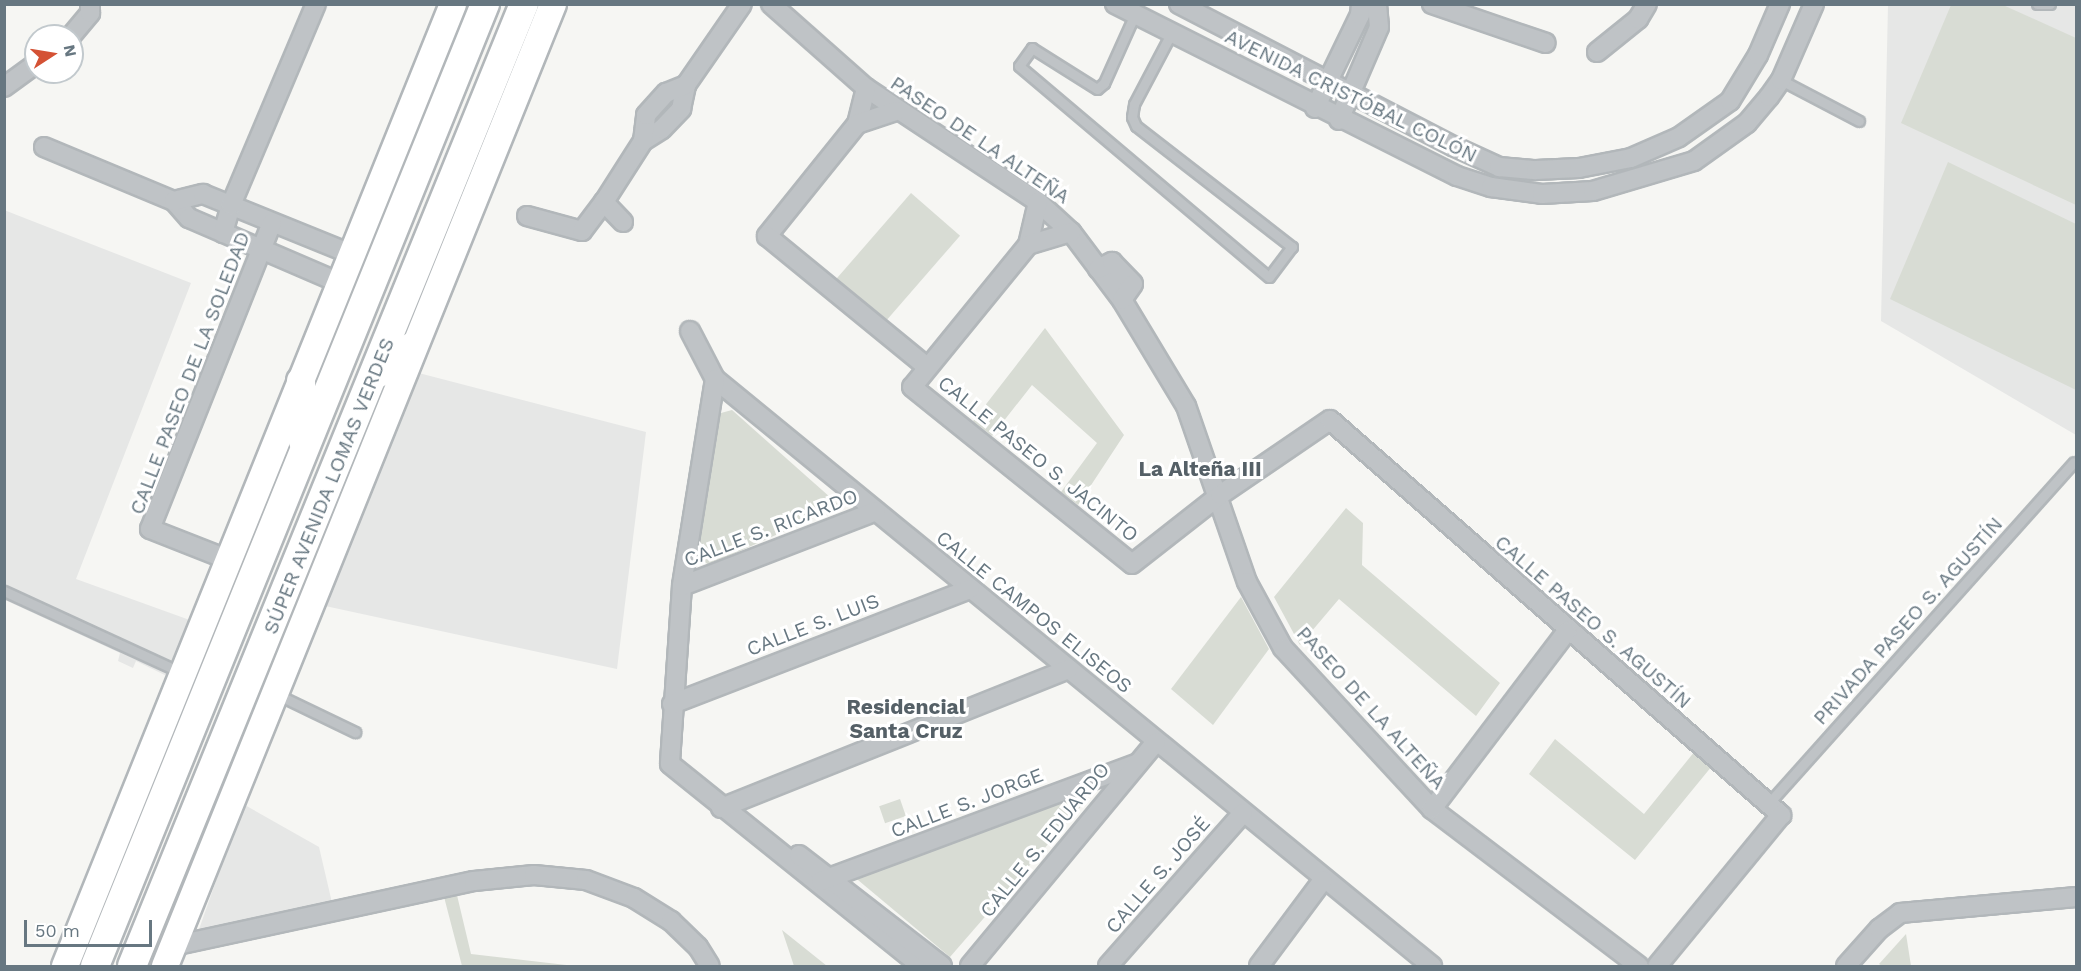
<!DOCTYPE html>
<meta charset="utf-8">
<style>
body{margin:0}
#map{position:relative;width:2081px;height:971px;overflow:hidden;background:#f6f6f3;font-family:"Work Sans",sans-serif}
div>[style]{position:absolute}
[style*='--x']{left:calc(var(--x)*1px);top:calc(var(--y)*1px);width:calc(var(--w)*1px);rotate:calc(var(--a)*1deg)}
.built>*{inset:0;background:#e6e7e6}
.green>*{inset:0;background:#d8dcd4;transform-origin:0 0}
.roads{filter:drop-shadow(2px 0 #b2b7ba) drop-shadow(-2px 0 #b2b7ba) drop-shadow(0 2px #b2b7ba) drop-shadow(0 -2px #b2b7ba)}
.service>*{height:9px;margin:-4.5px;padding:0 4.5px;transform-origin:4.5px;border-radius:4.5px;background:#bfc3c6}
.minor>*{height:18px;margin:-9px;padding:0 9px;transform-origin:9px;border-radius:9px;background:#bfc3c6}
.secondary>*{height:26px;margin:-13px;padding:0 13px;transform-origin:13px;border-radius:13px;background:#fff}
.primary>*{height:28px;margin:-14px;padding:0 14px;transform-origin:14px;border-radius:14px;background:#fff}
span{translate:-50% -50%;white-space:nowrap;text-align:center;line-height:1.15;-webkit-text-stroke:6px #fff;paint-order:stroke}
.street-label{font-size:20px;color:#677781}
.neighbourhood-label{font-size:21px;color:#556067;font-weight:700}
.frame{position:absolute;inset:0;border:6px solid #677781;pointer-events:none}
.north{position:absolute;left:24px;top:24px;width:60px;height:60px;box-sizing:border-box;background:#fff;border:2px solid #c2c9cd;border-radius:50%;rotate:78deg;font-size:16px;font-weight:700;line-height:24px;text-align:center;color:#677781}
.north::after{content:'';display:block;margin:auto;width:21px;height:27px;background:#d45235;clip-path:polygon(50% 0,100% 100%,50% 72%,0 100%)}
.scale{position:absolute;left:24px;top:920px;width:128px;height:27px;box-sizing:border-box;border:3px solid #677781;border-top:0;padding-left:8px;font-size:18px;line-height:21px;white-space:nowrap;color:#677781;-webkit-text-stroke:4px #fff;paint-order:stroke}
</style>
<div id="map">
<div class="built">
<i style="clip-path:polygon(1888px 5px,2076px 5px,2076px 435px,1881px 321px)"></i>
<i style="clip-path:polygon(4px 210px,191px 283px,76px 579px,198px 623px,175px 680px,136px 661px,133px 668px,118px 661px,120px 653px,5px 600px)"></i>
<i style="clip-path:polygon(411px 371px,646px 432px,617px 669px,316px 604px)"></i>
<i style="clip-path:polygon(243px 804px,319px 847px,333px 907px,197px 935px)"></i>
</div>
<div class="green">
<i style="clip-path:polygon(1951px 5px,2003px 5px,2076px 38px,2076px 205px,1901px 123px)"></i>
<i style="clip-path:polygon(1948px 162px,2076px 224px,2076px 390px,1890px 299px)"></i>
<i style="left:911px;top:193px;width:65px;height:115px;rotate:41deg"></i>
<i style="clip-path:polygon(1045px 328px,1124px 435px,1078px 505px,1061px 492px,1097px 443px,1032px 385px,992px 436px,973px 421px)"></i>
<i style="clip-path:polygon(732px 410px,840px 506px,709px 565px,696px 556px,716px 423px,721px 413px)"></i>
<i style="clip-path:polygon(1346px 508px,1363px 523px,1362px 565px,1500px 683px,1476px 716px,1339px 599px,1300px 645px,1274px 597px)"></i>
<i style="clip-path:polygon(1241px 597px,1269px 649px,1213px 725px,1171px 689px)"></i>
<i style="clip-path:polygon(1555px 739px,1644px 814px,1695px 751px,1712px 766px,1635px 860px,1529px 774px)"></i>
<i style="clip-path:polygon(1097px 788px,950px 957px,852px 875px)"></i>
<i style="left:900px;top:799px;width:18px;height:22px;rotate:71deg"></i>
<i style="clip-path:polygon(456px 891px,471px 954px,575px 966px,462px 966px,443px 893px)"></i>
<i style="clip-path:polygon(782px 930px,827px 966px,794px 966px)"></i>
<i style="clip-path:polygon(1906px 934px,1911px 966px,1882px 966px,1879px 964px)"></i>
</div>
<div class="roads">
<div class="service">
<i style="--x:2037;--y:4;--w:13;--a:0"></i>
<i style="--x:1135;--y:14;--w:76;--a:114.2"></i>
<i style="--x:1104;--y:83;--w:9;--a:139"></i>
<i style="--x:1097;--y:89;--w:77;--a:-147.8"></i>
<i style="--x:1032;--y:48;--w:22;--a:126"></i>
<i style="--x:1019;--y:66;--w:327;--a:40.2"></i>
<i style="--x:1269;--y:277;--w:38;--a:-53"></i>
<i style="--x:1292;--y:247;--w:197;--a:-142.2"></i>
<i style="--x:1136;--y:126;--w:10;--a:-114"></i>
<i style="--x:1132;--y:117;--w:13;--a:-81"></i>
<i style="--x:1134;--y:104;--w:81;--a:-62.2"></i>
<i style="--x:1781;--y:80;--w:88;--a:27.7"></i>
<i style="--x:4;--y:591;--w:196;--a:24.7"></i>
<i style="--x:276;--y:694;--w:88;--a:25.7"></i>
<i style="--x:1769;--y:803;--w:457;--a:-48.2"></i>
</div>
<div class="minor">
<i style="--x:771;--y:4;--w:127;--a:41.5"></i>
<i style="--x:866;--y:88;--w:206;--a:33.5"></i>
<i style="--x:1038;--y:202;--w:45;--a:42.3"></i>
<i style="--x:1071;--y:232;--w:85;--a:53.1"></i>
<i style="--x:1122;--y:300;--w:124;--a:58.9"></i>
<i style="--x:1186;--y:406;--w:186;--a:70.9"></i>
<i style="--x:1247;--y:582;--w:75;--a:61.4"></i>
<i style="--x:1283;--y:648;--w:219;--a:47.2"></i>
<i style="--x:1432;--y:809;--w:260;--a:37.2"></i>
<i style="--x:1115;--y:4;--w:383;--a:26.7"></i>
<i style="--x:1457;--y:176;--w:36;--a:18"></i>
<i style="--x:1491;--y:187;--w:51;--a:7.8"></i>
<i style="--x:1542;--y:194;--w:51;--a:-3.4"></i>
<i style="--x:1593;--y:191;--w:105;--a:-16.5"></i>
<i style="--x:1694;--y:161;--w:65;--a:-35.6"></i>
<i style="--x:1747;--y:123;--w:34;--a:-50"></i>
<i style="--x:1769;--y:97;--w:21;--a:-55"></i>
<i style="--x:1781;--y:80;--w:83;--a:-66.5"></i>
<i style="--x:1179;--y:4;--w:309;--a:27.4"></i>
<i style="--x:1453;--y:146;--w:51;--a:24.5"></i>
<i style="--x:1499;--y:167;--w:37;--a:5"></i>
<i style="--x:1536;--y:170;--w:43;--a:-2.7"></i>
<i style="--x:1579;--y:168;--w:53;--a:-10.9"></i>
<i style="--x:1631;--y:158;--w:52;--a:-23.6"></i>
<i style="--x:1679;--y:137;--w:62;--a:-35.2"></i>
<i style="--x:1730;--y:101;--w:54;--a:-58.7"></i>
<i style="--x:1758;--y:55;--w:56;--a:-66.7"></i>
<i style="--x:1432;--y:4;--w:120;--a:18.9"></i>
<i style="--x:71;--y:36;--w:30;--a:-50"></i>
<i style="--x:90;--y:13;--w:9;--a:-90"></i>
<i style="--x:1597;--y:52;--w:53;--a:-38.8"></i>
<i style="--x:1638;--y:19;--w:17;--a:-59"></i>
<i style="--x:4;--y:87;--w:39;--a:-36"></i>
<i style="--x:866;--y:88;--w:37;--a:104"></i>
<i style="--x:857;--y:124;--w:144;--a:128.8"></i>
<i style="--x:767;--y:236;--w:207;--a:39.3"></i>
<i style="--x:1315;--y:108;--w:103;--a:-64.2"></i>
<i style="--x:1360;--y:15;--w:11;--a:-85"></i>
<i style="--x:1339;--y:120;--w:101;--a:-66.7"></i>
<i style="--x:1379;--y:27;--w:23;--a:-95"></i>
<i style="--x:857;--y:124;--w:41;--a:-18.4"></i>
<i style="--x:643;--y:141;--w:22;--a:-32"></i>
<i style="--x:662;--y:129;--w:28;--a:-46"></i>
<i style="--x:681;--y:109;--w:25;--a:-78"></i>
<i style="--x:686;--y:85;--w:98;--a:-55.3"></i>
<i style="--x:44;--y:147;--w:141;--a:22.6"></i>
<i style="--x:174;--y:201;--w:23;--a:49"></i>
<i style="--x:189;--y:218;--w:164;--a:23.3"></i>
<i style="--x:174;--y:201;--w:30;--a:-14"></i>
<i style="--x:203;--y:194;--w:160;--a:22.1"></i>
<i style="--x:1038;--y:202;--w:44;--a:103.1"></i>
<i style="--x:1028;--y:245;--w:183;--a:129.2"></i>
<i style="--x:912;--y:387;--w:282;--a:38.8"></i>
<i style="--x:1132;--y:564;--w:112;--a:-38.1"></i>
<i style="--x:1220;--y:495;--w:133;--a:-34.3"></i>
<i style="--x:1330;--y:420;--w:600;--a:41.21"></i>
<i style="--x:1781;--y:815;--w:195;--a:129.4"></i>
<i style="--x:527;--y:216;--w:57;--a:15.3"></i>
<i style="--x:582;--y:231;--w:36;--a:-53"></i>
<i style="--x:623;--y:222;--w:28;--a:-134"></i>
<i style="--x:604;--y:202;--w:72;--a:-57.4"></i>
<i style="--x:643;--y:141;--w:26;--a:-83"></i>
<i style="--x:646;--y:115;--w:30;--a:-48"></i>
<i style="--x:666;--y:93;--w:22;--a:-22"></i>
<i style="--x:223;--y:233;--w:29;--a:-74"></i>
<i style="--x:231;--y:205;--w:218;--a:-67.1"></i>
<i style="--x:1028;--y:245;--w:45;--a:-16.8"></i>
<i style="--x:1098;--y:269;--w:16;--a:-27"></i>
<i style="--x:1112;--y:262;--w:30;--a:46"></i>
<i style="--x:1133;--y:284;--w:19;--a:125"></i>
<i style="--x:690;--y:331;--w:54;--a:62.5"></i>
<i style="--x:715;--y:379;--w:927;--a:39.31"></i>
<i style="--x:715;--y:379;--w:210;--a:99.1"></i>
<i style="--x:682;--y:586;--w:178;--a:93.9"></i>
<i style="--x:670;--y:764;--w:322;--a:38.8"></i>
<i style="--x:229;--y:560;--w:85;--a:-158.6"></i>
<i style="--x:150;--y:529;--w:329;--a:-68.3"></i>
<i style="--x:682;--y:586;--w:208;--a:-21.1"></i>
<i style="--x:672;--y:704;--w:319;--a:-21.1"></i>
<i style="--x:721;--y:808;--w:374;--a:-21.8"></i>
<i style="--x:1432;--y:809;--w:223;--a:-52.8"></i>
<i style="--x:799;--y:855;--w:181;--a:37.8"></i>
<i style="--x:821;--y:881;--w:336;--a:-20.4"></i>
<i style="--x:173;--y:946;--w:308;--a:-12.2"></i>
<i style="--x:474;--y:881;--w:60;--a:-5.7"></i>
<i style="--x:534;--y:875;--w:52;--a:5.5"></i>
<i style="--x:586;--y:880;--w:51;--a:20.6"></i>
<i style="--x:634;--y:898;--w:44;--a:31.9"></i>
<i style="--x:671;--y:921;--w:37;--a:44"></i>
<i style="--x:698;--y:947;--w:22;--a:58"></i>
<i style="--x:970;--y:966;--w:291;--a:-50.3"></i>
<i style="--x:1108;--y:966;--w:204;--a:-48.6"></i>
<i style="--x:1259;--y:966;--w:107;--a:-53.3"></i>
<i style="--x:1846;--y:966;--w:50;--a:-48.3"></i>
<i style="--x:1879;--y:929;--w:26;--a:-37"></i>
<i style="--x:1900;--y:913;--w:177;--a:-5.2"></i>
</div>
<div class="secondary">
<i style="--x:65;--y:966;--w:1037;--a:-68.03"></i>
<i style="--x:165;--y:966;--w:1037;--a:-68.03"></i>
</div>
<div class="primary">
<i style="--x:377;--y:374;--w:46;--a:-37.9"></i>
<i style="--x:301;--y:381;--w:60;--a:88.1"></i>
<i style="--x:95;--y:966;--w:1038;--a:-67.93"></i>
<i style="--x:132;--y:966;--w:1039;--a:-67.83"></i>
</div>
</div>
<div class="street-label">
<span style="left:1351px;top:96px;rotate:26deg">AVENIDA CRISTÓBAL COLÓN</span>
<span style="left:980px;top:140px;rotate:34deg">PASEO DE LA ALTEÑA</span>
<span style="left:190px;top:373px;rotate:-69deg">CALLE PASEO DE LA SOLEDAD</span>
<span style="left:1038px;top:459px;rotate:39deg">CALLE PASEO S. JACINTO</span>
<span style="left:329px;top:486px;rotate:-68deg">SÚPER AVENIDA LOMAS VERDES</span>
<span style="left:771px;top:528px;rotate:-21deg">CALLE S. RICARDO</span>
<span style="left:1034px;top:612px;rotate:39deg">CALLE CAMPOS ELISEOS</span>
<span style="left:1908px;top:621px;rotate:-48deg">PRIVADA PASEO S. AGUSTÍN</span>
<span style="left:1593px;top:622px;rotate:41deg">CALLE PASEO S. AGUSTÍN</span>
<span style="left:813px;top:625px;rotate:-21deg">CALLE S. LUIS</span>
<span style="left:1371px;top:708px;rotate:48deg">PASEO DE LA ALTEÑA</span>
<span style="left:967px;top:803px;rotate:-21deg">CALLE S. JORGE</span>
<span style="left:1045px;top:840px;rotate:-51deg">CALLE S. EDUARDO</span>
<span style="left:1158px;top:875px;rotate:-49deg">CALLE S. JOSÉ</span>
</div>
<div class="neighbourhood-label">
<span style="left:1200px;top:469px">La Alteña III</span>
<span style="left:906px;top:719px">Residencial<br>Santa Cruz</span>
</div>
<div class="frame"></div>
<div class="north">N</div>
<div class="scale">50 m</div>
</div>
